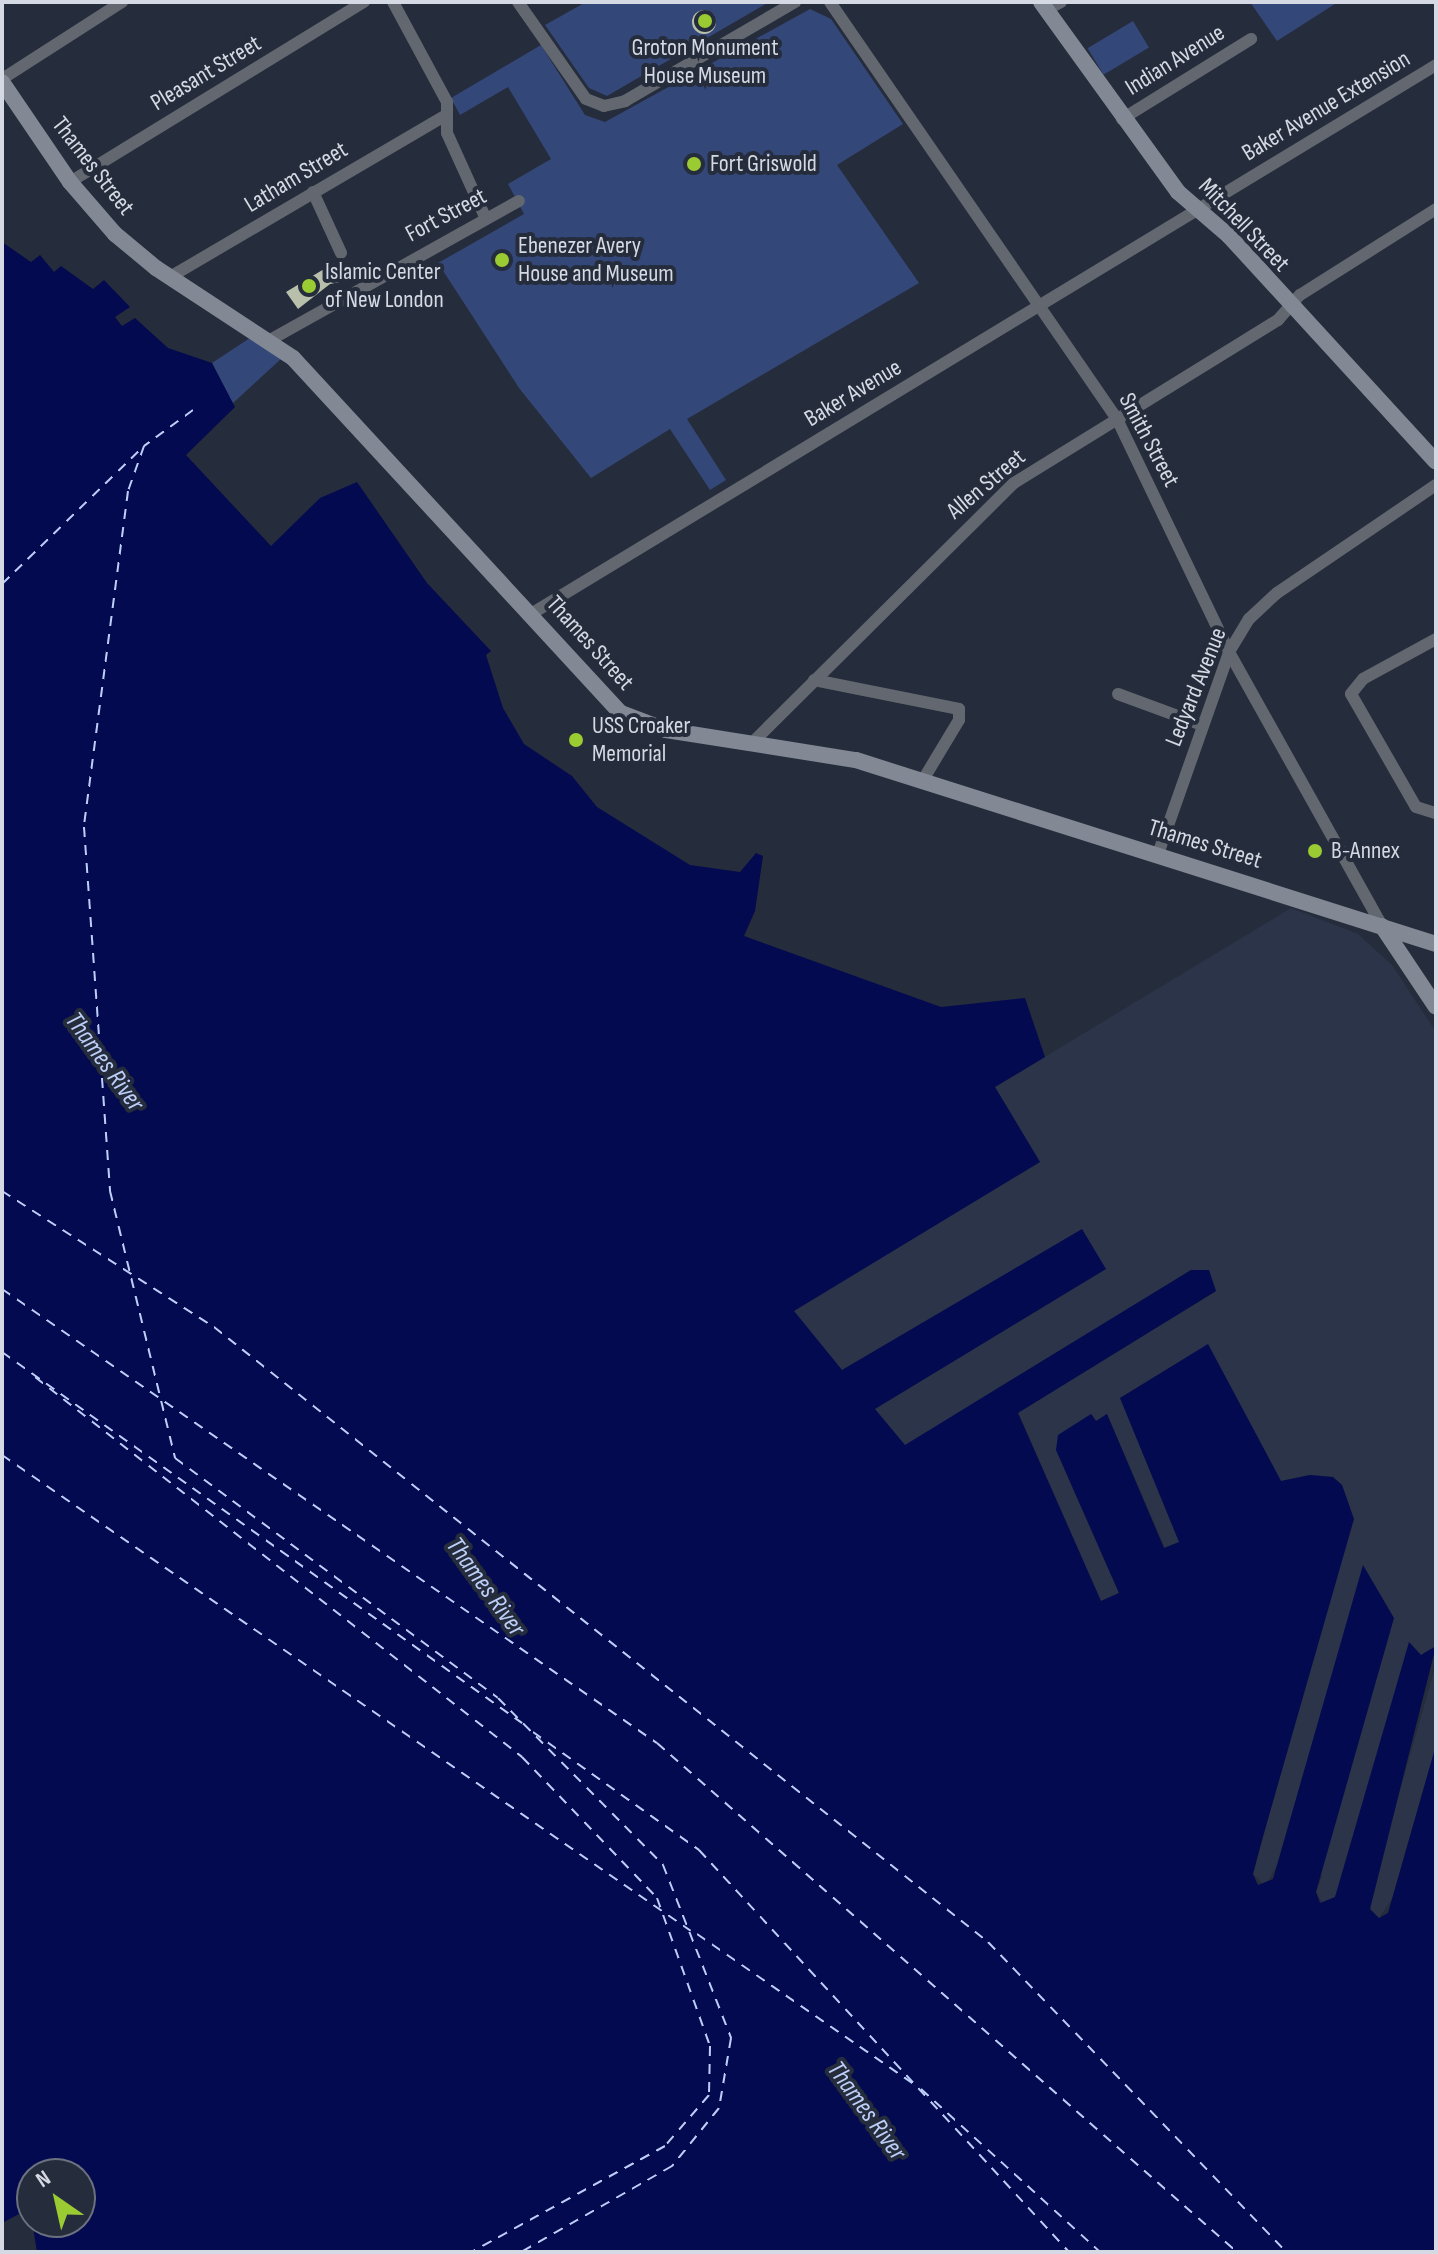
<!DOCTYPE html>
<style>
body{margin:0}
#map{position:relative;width:1438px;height:2254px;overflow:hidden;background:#252c3b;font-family:"Sofia Sans Condensed",sans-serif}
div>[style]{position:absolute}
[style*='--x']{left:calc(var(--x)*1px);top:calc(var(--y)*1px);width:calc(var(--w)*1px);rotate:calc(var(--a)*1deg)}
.built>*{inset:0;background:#2b3449}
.green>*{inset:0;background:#344779;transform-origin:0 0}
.water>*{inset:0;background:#040a50}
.ferry>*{height:2px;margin-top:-1px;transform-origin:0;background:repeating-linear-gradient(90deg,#bdcff9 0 10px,transparent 0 18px)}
.building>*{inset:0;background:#b8c0ac}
.round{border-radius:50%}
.street>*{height:12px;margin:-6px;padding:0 6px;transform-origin:6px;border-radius:6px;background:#63676f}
.secondary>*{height:16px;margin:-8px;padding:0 8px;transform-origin:8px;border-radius:8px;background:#828894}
.dots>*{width:22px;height:22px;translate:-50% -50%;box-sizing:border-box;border:4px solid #252c3b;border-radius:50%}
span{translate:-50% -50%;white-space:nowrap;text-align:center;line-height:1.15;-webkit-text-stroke:8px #252c3b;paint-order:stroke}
.poi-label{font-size:24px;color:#d5d9e3}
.left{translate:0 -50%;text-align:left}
.street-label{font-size:24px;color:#d5d9e3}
.water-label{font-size:26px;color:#bdcff9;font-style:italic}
.frame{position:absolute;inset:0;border:4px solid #d5d9e3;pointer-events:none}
.north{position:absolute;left:16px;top:2158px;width:80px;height:80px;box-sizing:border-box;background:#252c3b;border:2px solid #6b717e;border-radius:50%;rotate:326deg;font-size:22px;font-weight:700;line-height:32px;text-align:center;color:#d5d9e3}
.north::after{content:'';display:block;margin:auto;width:28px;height:36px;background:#9bcb33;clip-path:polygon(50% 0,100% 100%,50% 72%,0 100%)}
</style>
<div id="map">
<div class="built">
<i style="clip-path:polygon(1291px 908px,1358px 934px,1392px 965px,1436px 1032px,1436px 1646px,1421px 1655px,1410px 1643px,1340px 1884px,1333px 1901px,1323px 1904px,1316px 1892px,1322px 1876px,1277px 1865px,1265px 1886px,1253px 1874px,1352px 1514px,1342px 1485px,1333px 1477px,1309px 1475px,1281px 1481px,1208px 1345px,1120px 1398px,1180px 1542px,1165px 1548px,1107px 1414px,1096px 1421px,1092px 1414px,1056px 1450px,1119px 1593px,1101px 1601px,1018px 1412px,1215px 1292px,1209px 1270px,1191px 1270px,905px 1446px,874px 1409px,1105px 1269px,1082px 1230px,842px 1370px,793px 1310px,1040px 1162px,995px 1087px)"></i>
<i style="clip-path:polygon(1436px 1664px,1436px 1745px,1392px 1899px,1379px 1918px,1370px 1909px,1372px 1889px)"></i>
</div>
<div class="green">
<i style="clip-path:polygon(586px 2px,769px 2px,607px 96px,589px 88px,545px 25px)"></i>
<i style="clip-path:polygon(1250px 2px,1338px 2px,1277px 41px)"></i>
<i style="clip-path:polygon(810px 9px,831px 19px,903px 124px,837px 165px,919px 283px,687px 419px,726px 480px,710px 490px,670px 429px,591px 478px,519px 388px,438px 263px,524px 214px,508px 184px,551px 159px,508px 87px,460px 115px,451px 98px,541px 45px,585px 115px,605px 122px)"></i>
<i style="left:1133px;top:21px;width:31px;height:53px;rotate:59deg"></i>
<i style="clip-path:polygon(253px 336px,282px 358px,232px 404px,212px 363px)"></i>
</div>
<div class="water">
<i style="clip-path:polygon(2px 242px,31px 262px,40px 255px,54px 272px,61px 266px,93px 289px,104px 280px,130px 307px,115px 317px,122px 326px,135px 318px,168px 348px,212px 363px,235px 407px,186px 455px,271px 546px,320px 498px,357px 482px,427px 583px,491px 651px,486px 655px,503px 708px,524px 744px,572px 776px,597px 807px,690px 865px,740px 872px,756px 853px,763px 856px,755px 911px,744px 936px,941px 1007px,1025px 998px,1045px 1057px,995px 1087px,1040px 1162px,794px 1311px,842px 1370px,1082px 1229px,1106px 1269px,875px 1409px,905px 1445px,1191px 1270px,1209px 1270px,1216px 1291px,1018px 1413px,1101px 1601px,1119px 1593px,1056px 1450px,1058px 1435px,1091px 1414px,1096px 1421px,1107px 1414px,1164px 1548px,1179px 1542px,1120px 1398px,1208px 1344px,1281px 1481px,1310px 1475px,1333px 1477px,1342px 1485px,1354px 1519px,1262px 1840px,1253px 1874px,1258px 1885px,1273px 1879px,1363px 1565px,1394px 1618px,1316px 1892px,1320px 1903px,1335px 1897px,1409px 1642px,1421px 1655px,1436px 1646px,1370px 1909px,1379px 1918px,1388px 1913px,1436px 1745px,1436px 2252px,37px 2252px,32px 2222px,80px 2222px,80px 2174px,32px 2174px,32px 2222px,19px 2214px,4px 2222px,2px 2231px)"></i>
</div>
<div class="ferry">
<i style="--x:193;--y:410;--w:61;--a:143.7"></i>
<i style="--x:144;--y:446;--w:48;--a:109.6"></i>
<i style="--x:128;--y:491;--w:339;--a:97.5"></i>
<i style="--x:84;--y:827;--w:365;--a:85.9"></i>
<i style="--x:110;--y:1191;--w:275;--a:76.3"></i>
<i style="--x:175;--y:1458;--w:402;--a:36.6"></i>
<i style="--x:498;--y:1698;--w:235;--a:45.3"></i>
<i style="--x:663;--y:1865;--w:186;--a:68.5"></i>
<i style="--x:731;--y:2038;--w:71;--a:99.7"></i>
<i style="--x:719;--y:2108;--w:75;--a:129"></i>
<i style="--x:672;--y:2166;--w:174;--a:150.3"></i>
<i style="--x:2;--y:584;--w:194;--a:-44.2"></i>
<i style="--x:2;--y:1191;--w:252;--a:32.7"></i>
<i style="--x:214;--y:1327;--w:989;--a:38.47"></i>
<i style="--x:988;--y:1942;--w:430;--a:46.1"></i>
<i style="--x:2;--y:1289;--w:797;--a:34.73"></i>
<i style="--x:657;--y:1743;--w:772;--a:41.27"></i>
<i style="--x:2;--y:1352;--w:639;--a:35.51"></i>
<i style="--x:35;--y:1377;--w:618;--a:37.96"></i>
<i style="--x:522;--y:1757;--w:195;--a:46.2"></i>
<i style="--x:657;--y:1898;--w:157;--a:70.3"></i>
<i style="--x:710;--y:2046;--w:49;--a:91.2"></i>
<i style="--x:709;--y:2095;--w:67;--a:130.8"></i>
<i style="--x:665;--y:2146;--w:221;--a:151.3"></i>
<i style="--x:2;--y:1455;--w:837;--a:34.64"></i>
<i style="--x:533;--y:1732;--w:204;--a:35.4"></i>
<i style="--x:699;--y:1850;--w:546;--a:47.37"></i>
<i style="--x:697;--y:1934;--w:262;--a:34.7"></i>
<i style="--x:921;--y:2089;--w:242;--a:42.3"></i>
</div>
<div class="building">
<i class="round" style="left:692px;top:10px;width:24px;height:24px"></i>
<i style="clip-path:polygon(334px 263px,345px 281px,330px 284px,298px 309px,286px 292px)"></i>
</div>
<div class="street">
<i style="--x:393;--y:2;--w:114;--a:61.6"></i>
<i style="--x:447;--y:102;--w:31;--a:90"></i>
<i style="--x:447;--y:133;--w:94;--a:65.6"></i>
<i style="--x:518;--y:2;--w:118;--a:55"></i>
<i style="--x:586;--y:99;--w:19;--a:21"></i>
<i style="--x:604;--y:106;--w:22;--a:-13"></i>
<i style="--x:625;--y:101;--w:197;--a:-30.2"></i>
<i style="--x:830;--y:2;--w:506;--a:55.46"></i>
<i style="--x:1117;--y:419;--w:259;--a:64.3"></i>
<i style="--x:1229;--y:652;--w:314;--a:60.8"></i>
<i style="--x:1046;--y:10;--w:17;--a:-28"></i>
<i style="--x:2;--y:79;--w:143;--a:-32.7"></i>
<i style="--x:1122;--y:119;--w:152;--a:-31.8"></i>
<i style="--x:70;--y:182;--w:345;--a:-31.5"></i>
<i style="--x:313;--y:192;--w:67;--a:65.3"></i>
<i style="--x:170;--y:277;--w:318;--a:-30.4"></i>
<i style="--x:270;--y:340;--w:285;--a:-29.2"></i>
<i style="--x:531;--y:614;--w:1059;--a:-31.24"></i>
<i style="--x:1436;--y:639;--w:83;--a:151.3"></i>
<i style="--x:1363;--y:679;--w:19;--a:129"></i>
<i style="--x:1351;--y:694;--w:130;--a:60.1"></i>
<i style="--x:1416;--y:807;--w:21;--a:17"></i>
<i style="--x:814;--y:680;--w:148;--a:11.3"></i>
<i style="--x:959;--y:709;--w:11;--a:90"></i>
<i style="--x:959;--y:720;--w:70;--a:121"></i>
<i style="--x:1118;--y:694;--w:90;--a:20.3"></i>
<i style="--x:751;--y:744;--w:371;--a:-44.8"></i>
<i style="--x:1014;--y:483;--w:310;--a:-31.7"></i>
<i style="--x:1278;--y:320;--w:33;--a:-49"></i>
<i style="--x:1300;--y:295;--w:161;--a:-32.3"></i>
<i style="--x:1158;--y:854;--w:214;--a:-70.6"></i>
<i style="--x:1229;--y:652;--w:39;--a:-59"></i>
<i style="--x:1249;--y:619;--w:38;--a:-43"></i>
<i style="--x:1277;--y:593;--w:192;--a:-34.2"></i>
</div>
<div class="secondary">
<i style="--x:1041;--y:2;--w:234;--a:54.2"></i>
<i style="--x:1178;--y:192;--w:67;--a:40.8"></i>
<i style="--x:1229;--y:236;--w:306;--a:47.5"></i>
<i style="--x:2;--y:82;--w:121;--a:55.8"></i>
<i style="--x:70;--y:182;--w:69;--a:49.1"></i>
<i style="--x:115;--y:234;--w:53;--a:39.7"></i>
<i style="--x:156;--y:268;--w:164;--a:33.3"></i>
<i style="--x:293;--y:358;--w:483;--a:47.3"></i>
<i style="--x:621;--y:713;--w:48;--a:20.7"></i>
<i style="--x:666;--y:730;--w:192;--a:9"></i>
<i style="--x:856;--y:760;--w:608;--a:17.6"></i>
<i style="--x:1382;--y:926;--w:97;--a:56.3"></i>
</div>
<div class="dots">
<i style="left:705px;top:21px;background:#9bcb33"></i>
<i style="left:694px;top:164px;background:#9bcb33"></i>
<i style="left:502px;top:260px;background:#9bcb33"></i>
<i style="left:309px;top:286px;background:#9bcb33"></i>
<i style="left:576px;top:740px;background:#9bcb33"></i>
<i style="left:1315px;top:851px;background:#9bcb33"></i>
</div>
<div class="poi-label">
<span style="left:705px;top:62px">Groton Monument<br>House Museum</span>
<span class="left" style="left:710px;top:164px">Fort Griswold</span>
<span class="left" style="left:518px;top:260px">Ebenezer Avery<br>House and Museum</span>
<span class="left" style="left:325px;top:286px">Islamic Center<br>of New London</span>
<span class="left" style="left:592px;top:740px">USS Croaker<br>Memorial</span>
<span class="left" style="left:1331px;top:851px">B-Annex</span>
</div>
<div class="street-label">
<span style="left:1175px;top:60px;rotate:-32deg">Indian Avenue</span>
<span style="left:206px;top:73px;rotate:-31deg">Pleasant Street</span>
<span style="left:1326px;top:106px;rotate:-31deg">Baker Avenue Extension</span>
<span style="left:93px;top:166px;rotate:52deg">Thames Street</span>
<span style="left:296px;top:177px;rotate:-31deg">Latham Street</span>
<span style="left:446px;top:215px;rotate:-28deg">Fort Street</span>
<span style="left:1244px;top:225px;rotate:46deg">Mitchell Street</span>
<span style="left:853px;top:393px;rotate:-31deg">Baker Avenue</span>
<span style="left:1149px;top:440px;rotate:62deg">Smith Street</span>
<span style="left:986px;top:484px;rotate:-40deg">Allen Street</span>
<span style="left:590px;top:643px;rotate:48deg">Thames Street</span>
<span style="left:1196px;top:687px;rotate:-68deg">Ledyard Avenue</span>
<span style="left:1205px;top:844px;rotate:17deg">Thames Street</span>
</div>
<div class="water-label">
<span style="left:104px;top:1062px;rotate:54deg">Thames River</span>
<span style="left:485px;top:1587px;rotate:54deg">Thames River</span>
<span style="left:866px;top:2111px;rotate:54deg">Thames River</span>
</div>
<div class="frame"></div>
<div class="north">N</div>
</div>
